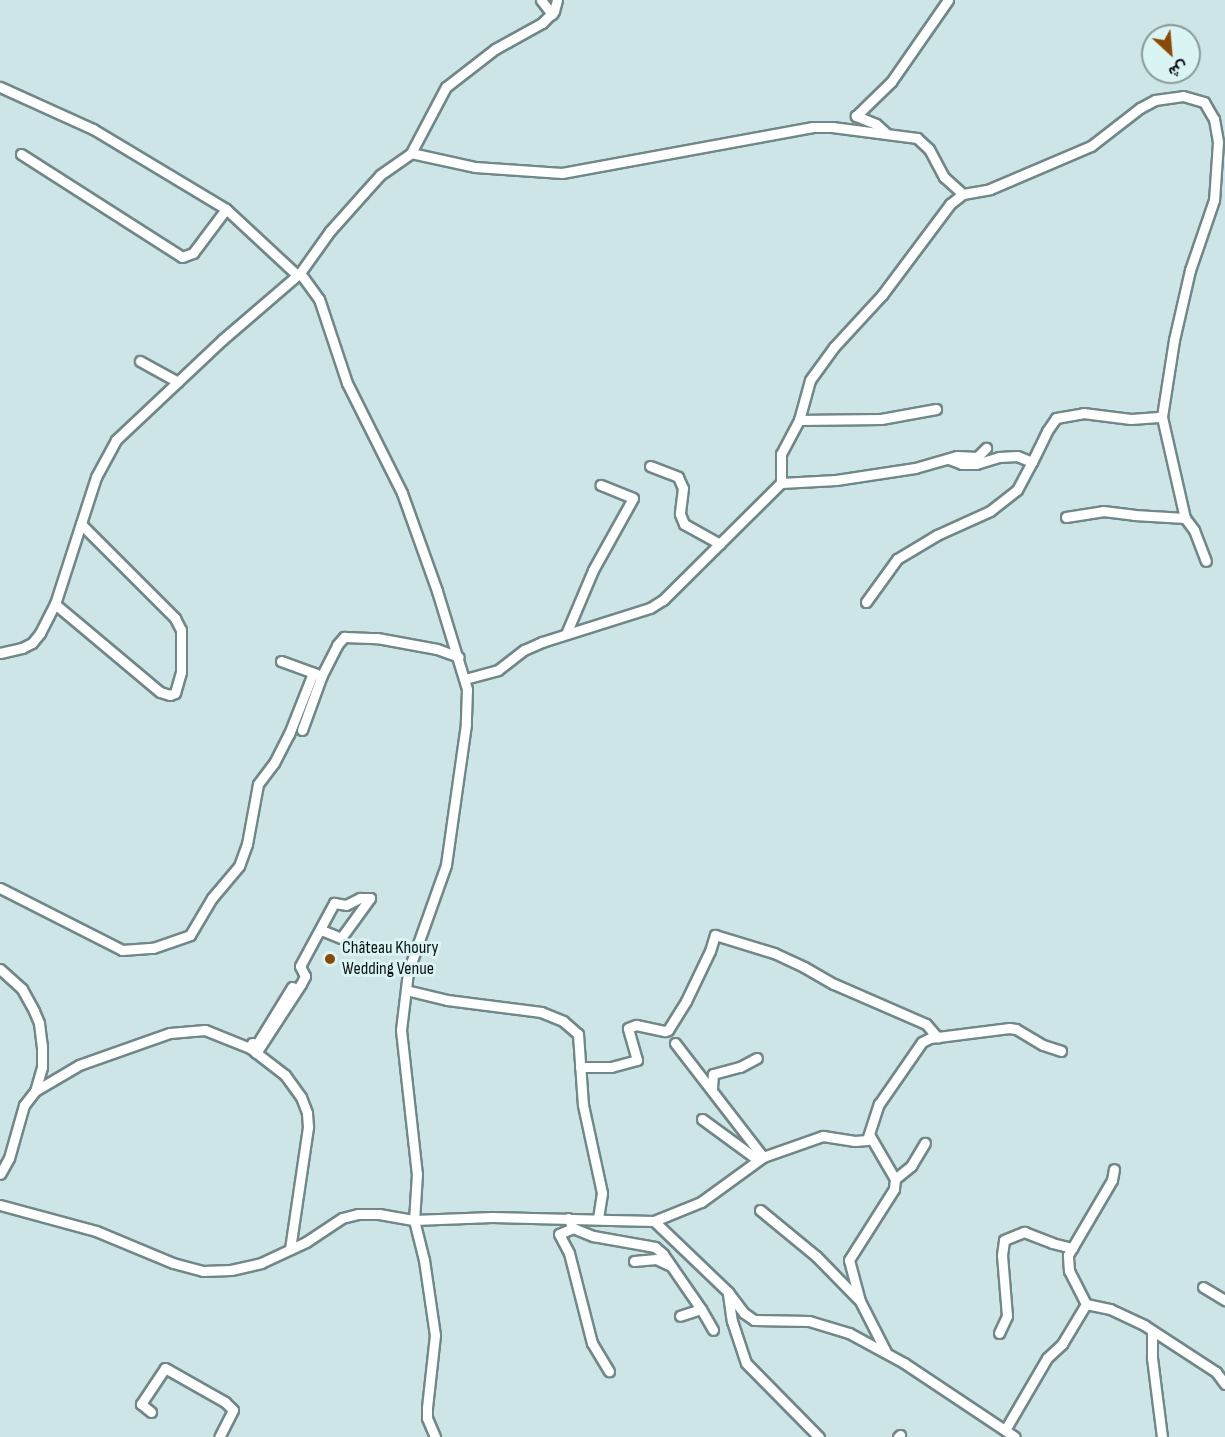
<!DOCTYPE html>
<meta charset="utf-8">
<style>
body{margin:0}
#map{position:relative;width:1225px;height:1437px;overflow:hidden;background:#cde5e6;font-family:"Sofia Sans Condensed",Vazirmatn,sans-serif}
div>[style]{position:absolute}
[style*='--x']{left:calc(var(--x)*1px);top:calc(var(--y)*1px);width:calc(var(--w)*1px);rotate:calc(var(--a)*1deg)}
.roads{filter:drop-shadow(2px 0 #718788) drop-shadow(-2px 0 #718788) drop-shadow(0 2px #718788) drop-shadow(0 -2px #718788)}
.minor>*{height:9px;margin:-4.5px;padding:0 4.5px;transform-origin:4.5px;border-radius:4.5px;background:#fff}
.dots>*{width:16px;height:16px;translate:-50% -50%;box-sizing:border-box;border:3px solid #daf3f3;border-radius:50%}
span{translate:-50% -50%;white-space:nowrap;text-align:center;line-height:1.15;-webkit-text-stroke:6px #daf3f3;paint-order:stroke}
.poi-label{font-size:18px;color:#0c1414}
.left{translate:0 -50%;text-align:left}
.north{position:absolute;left:1141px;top:24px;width:60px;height:60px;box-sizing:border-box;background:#daf3f3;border:2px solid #889a9a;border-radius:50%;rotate:154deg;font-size:16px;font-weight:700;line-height:24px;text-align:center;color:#0c1414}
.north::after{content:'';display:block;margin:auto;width:21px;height:27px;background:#874b07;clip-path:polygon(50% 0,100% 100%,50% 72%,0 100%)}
</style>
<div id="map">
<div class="roads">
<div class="minor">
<i style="--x:541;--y:0;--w:18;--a:52"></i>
<i style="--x:0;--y:87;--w:102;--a:24.3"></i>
<i style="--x:93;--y:129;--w:155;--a:31"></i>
<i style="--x:226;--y:209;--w:97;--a:42.9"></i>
<i style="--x:885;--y:132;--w:12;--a:-138"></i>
<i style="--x:876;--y:124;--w:22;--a:-158"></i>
<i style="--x:856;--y:116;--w:49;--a:-44.2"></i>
<i style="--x:891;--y:82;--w:100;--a:-55.2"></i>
<i style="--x:411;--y:153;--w:66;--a:12.3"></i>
<i style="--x:475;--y:167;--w:87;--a:3.9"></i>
<i style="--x:562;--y:173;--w:255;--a:-10.4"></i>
<i style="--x:813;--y:127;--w:19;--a:0"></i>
<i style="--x:832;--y:127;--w:86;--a:7.4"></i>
<i style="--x:917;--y:138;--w:16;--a:43"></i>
<i style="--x:929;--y:149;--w:32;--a:62"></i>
<i style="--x:944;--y:177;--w:25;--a:42"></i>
<i style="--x:21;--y:154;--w:191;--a:32.6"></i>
<i style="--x:182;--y:257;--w:12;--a:-20"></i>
<i style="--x:193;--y:253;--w:55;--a:-53.1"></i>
<i style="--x:300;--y:273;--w:32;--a:54"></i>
<i style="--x:319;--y:299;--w:89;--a:71.6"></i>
<i style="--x:347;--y:383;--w:123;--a:63.4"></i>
<i style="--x:402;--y:493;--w:104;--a:70.3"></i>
<i style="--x:437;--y:591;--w:102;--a:73"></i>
<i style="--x:467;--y:689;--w:35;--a:92"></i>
<i style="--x:466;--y:724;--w:142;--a:98.1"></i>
<i style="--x:446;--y:865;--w:114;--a:109.6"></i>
<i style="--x:408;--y:972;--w:58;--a:96.9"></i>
<i style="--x:401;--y:1030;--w:145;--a:83.7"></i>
<i style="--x:417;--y:1174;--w:46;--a:93.7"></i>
<i style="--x:414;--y:1220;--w:41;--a:76"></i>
<i style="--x:424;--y:1260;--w:76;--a:81.7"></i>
<i style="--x:435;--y:1335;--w:73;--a:96.3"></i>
<i style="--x:427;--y:1408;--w:10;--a:90"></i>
<i style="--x:427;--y:1418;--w:21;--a:67"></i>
<i style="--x:140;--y:361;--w:43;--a:28.9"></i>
<i style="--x:799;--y:420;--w:82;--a:-0.7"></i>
<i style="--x:881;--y:419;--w:56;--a:-10.3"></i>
<i style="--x:1032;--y:462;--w:34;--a:-64"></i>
<i style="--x:1047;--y:431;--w:16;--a:-55"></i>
<i style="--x:1056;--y:418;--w:27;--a:-10"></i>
<i style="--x:1083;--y:413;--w:48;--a:7.1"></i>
<i style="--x:1131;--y:419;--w:31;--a:-4"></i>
<i style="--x:650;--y:466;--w:30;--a:21"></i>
<i style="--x:678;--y:477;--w:12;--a:66"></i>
<i style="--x:683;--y:488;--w:26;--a:97"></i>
<i style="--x:680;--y:514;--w:11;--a:68"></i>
<i style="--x:684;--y:524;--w:41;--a:29.1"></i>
<i style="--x:781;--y:483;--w:29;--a:-90"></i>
<i style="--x:781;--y:454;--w:38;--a:-62"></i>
<i style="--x:799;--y:420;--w:41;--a:-74.6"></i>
<i style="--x:810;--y:380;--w:41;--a:-54"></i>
<i style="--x:834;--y:347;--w:71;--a:-47.3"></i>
<i style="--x:882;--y:295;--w:114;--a:-53.2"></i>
<i style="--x:950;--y:204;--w:16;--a:-38"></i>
<i style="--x:963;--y:194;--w:27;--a:-10"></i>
<i style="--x:990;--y:189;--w:110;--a:-23.1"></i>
<i style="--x:1091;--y:146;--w:62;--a:-37.8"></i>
<i style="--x:1140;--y:108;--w:17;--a:-28"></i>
<i style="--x:1155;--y:100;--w:28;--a:-8"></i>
<i style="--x:1183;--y:96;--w:22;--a:16"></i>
<i style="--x:1204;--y:102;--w:20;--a:60"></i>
<i style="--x:1214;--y:119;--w:23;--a:80"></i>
<i style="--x:1218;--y:142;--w:58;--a:93.9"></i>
<i style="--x:1214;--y:200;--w:74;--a:108.9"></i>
<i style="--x:1190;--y:270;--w:72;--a:102.9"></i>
<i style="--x:1174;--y:340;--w:78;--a:98.9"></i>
<i style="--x:1162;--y:417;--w:104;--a:77.2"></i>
<i style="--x:1185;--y:518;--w:15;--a:53"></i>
<i style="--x:1194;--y:530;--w:33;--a:69"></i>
<i style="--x:1066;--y:517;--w:37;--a:-9"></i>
<i style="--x:1103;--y:511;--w:31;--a:7"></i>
<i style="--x:1134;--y:515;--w:51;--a:3.4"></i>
<i style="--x:866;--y:602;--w:53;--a:-54.2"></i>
<i style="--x:897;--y:559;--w:47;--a:-31"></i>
<i style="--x:937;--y:535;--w:58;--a:-24.4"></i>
<i style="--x:990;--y:511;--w:34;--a:-38"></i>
<i style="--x:1017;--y:490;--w:32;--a:-62"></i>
<i style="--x:1032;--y:462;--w:16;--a:-158"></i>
<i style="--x:1017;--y:456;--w:18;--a:177"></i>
<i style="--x:999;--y:457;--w:24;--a:163"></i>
<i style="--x:976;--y:464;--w:14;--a:180"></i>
<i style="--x:962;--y:464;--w:14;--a:-159"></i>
<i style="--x:55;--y:604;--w:137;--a:40"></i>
<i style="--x:160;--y:692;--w:10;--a:17"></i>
<i style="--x:170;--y:695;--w:5;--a:-22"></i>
<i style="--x:175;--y:693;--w:22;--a:-74"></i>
<i style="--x:181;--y:672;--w:42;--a:-90"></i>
<i style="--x:181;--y:630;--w:13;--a:-117"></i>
<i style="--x:175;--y:618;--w:133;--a:-135"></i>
<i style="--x:566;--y:634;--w:69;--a:-67.1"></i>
<i style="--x:593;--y:570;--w:82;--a:-60.9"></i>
<i style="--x:633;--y:498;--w:35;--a:-158"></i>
<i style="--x:0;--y:653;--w:23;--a:-13"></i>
<i style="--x:22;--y:648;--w:11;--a:-27"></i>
<i style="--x:32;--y:643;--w:13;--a:-51"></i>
<i style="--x:40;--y:633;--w:33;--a:-63"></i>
<i style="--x:55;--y:604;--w:133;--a:-72.1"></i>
<i style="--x:96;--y:477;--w:42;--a:-61.6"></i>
<i style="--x:116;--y:440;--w:146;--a:-43.3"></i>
<i style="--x:222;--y:340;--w:103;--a:-40.7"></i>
<i style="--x:300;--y:273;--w:52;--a:-54.5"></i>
<i style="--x:330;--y:231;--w:50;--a:-48.3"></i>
<i style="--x:363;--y:194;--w:25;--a:-48"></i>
<i style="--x:380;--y:175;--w:38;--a:-35"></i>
<i style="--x:411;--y:153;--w:75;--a:-62.1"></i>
<i style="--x:446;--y:87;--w:62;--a:-37.8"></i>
<i style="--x:495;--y:49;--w:54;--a:-29"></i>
<i style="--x:542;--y:23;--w:17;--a:-45"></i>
<i style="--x:554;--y:11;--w:11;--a:-75"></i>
<i style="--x:281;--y:661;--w:38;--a:20"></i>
<i style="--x:465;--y:679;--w:34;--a:-15"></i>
<i style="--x:498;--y:670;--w:33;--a:-38"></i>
<i style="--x:524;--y:650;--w:20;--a:-24"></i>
<i style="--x:542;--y:642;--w:113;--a:-17.5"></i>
<i style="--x:650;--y:608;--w:15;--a:-32"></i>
<i style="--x:663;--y:600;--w:166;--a:-44.8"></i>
<i style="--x:781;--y:483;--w:55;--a:-3.1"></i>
<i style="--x:836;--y:480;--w:80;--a:-8.6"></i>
<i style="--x:915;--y:468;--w:44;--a:-15.9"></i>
<i style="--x:957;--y:456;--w:20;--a:3"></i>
<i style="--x:977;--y:457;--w:13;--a:-45"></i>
<i style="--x:302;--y:730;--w:59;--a:-70"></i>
<i style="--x:322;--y:675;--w:34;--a:-63"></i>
<i style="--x:337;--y:645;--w:11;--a:-49"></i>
<i style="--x:344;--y:637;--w:33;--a:2"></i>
<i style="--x:377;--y:638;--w:61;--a:10.4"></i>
<i style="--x:437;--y:649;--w:23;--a:20"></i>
<i style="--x:0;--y:888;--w:137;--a:26.9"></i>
<i style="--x:122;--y:950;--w:31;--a:-4"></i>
<i style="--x:153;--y:948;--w:39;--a:-19"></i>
<i style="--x:190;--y:935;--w:43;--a:-59.3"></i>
<i style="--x:212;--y:898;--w:42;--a:-49.8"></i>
<i style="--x:239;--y:866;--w:23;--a:-70"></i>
<i style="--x:247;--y:844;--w:61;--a:-79.6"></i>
<i style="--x:258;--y:784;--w:26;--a:-53"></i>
<i style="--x:274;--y:763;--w:33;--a:-63"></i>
<i style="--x:289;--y:734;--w:66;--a:-68.5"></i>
<i style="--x:0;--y:969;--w:30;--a:42"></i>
<i style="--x:22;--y:989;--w:25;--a:61"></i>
<i style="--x:34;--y:1011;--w:13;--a:67"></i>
<i style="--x:39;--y:1023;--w:23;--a:83"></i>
<i style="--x:42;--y:1046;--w:21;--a:90"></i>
<i style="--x:42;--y:1067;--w:25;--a:106"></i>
<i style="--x:35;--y:1091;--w:18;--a:128"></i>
<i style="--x:24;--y:1105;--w:55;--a:105.8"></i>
<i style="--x:9;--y:1158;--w:18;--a:119"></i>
<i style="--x:406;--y:990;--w:42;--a:13.7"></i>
<i style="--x:447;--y:1000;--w:95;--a:7.3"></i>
<i style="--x:541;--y:1012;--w:24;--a:22"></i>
<i style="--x:563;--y:1021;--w:20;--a:41"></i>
<i style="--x:578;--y:1034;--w:71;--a:86"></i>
<i style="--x:583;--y:1105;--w:90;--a:77.8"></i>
<i style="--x:602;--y:1193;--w:26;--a:99"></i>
<i style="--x:252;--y:1043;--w:5;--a:11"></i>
<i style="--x:257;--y:1044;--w:67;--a:-58.4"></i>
<i style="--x:675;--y:1043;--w:144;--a:52.3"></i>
<i style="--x:256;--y:1053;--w:82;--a:-56.9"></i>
<i style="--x:301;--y:984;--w:9;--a:-63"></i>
<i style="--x:305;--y:976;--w:11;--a:-117"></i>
<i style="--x:300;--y:966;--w:72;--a:-61.6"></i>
<i style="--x:334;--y:903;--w:12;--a:9"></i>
<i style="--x:346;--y:905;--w:16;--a:-27"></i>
<i style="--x:360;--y:898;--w:10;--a:0"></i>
<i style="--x:370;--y:898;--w:49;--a:125.9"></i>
<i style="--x:341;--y:938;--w:22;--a:-158"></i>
<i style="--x:580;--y:1067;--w:31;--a:0"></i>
<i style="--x:611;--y:1067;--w:27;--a:-15"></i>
<i style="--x:637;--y:1060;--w:33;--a:-106"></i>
<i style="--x:628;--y:1028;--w:9;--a:-21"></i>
<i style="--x:636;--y:1025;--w:30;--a:12"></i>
<i style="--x:665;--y:1031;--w:3;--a:-18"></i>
<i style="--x:668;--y:1030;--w:34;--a:-58"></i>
<i style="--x:686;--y:1001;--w:55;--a:-64.4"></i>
<i style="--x:710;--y:951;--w:17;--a:-73"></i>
<i style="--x:715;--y:935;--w:62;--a:17"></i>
<i style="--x:774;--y:953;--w:33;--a:25"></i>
<i style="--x:804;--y:967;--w:34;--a:30"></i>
<i style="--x:834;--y:984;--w:100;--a:23.5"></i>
<i style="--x:926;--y:1024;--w:18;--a:49"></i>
<i style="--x:712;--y:1088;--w:14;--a:-86"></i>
<i style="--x:713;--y:1074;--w:28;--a:-15"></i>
<i style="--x:740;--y:1067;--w:19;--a:-28"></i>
<i style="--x:35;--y:1091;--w:51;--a:-30.6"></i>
<i style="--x:79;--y:1065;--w:96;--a:-19.4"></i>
<i style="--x:170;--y:1033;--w:35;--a:-5"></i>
<i style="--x:205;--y:1030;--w:48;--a:21.8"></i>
<i style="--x:250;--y:1048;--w:44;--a:37.6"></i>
<i style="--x:285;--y:1075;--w:27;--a:54"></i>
<i style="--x:301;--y:1097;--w:17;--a:69"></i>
<i style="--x:307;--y:1113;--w:14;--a:86"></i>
<i style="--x:308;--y:1127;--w:123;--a:98.4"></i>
<i style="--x:702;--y:1119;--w:69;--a:36.2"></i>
<i style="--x:870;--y:1136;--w:50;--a:59.8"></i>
<i style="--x:895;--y:1179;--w:10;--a:96"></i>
<i style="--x:894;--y:1189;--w:84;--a:122.4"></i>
<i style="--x:849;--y:1260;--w:42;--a:75"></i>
<i style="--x:860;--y:1301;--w:57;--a:63"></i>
<i style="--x:895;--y:1179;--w:21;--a:-39"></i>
<i style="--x:911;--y:1166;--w:27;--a:-59"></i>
<i style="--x:0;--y:1205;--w:99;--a:15.2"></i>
<i style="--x:96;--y:1231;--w:83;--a:22.6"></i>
<i style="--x:173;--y:1263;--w:31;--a:15"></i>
<i style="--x:203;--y:1271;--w:28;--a:-2"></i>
<i style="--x:231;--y:1270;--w:31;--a:-13"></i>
<i style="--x:261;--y:1263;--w:50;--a:-25"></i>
<i style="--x:306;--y:1242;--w:43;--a:-33.7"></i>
<i style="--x:342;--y:1218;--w:16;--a:-14"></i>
<i style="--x:358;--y:1214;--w:21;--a:0"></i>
<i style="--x:379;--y:1214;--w:36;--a:10"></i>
<i style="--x:414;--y:1220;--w:78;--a:-2.2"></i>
<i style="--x:492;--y:1217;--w:162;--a:1.4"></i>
<i style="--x:654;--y:1221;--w:103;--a:43.8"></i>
<i style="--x:728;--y:1292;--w:26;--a:53"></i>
<i style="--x:744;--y:1313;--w:12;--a:35"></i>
<i style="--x:754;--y:1320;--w:55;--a:1"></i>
<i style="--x:809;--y:1321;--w:42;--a:16.7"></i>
<i style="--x:849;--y:1333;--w:63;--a:28.6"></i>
<i style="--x:904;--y:1363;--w:133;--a:33.7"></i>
<i style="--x:760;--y:1210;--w:72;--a:39.4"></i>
<i style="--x:816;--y:1256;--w:60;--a:45.7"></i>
<i style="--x:568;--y:1218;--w:11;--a:63"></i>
<i style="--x:573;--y:1228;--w:22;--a:22"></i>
<i style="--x:593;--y:1236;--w:63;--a:10.1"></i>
<i style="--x:655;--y:1247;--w:11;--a:41"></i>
<i style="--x:663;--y:1254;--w:67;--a:55.4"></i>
<i style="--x:701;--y:1309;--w:22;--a:162"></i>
<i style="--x:654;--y:1221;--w:51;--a:-22"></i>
<i style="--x:701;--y:1202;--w:77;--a:-36"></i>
<i style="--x:763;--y:1157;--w:64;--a:-19.3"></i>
<i style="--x:823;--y:1136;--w:32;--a:9"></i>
<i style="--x:855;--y:1141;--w:12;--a:-5"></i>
<i style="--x:867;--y:1140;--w:38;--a:-72"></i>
<i style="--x:879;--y:1104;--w:75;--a:-55.3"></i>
<i style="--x:922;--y:1042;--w:9;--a:-27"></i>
<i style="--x:930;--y:1038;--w:80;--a:-7.2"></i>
<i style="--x:1009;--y:1028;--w:7;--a:8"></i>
<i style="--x:1016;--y:1029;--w:31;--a:31"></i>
<i style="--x:1043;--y:1045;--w:19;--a:18"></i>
<i style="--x:573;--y:1228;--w:15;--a:157"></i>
<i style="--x:559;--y:1234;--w:21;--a:62"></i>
<i style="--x:569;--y:1253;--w:93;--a:75.7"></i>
<i style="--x:592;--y:1343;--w:33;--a:59"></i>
<i style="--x:634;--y:1261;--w:22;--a:-5"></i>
<i style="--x:656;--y:1259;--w:14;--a:25"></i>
<i style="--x:1203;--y:1287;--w:26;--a:31"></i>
<i style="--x:728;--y:1294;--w:27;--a:82"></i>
<i style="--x:732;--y:1321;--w:44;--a:71.6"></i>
<i style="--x:746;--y:1363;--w:104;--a:45.4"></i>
<i style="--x:1086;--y:1304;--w:37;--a:-117"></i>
<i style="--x:1069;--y:1271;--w:16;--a:-94"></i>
<i style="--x:1068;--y:1255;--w:87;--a:-59.6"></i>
<i style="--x:1112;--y:1180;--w:11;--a:-80"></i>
<i style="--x:701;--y:1309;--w:24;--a:60"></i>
<i style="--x:1152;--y:1331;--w:27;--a:90"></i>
<i style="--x:1152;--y:1358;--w:80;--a:82.8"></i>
<i style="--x:999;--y:1333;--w:19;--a:-65"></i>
<i style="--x:1007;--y:1316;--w:61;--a:-94.7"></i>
<i style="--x:1002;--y:1255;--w:15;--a:-82"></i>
<i style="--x:1004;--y:1240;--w:22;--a:-22"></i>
<i style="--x:1024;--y:1232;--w:30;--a:21"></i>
<i style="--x:1052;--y:1243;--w:21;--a:14"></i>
<i style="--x:151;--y:1412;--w:13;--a:-141"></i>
<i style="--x:141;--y:1404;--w:43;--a:-56.3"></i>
<i style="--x:165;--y:1368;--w:69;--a:29.5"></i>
<i style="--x:225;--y:1402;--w:11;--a:45"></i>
<i style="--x:233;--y:1410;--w:30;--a:117"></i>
<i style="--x:1005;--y:1430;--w:83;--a:-59.7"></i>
<i style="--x:1047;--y:1358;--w:21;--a:-43"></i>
<i style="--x:1062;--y:1344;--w:47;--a:-59"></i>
<i style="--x:1086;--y:1304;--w:25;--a:12"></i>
<i style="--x:1110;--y:1309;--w:38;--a:25"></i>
<i style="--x:1144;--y:1325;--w:86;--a:33.1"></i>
<i style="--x:1216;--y:1372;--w:15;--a:53"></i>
<i style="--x:898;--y:1437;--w:3;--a:-45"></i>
</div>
</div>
<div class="dots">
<i style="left:330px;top:959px;background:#874b07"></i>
</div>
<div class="poi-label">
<span class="left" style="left:342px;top:959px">Château Khoury<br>Wedding Venue</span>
</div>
<div class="north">ش</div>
</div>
